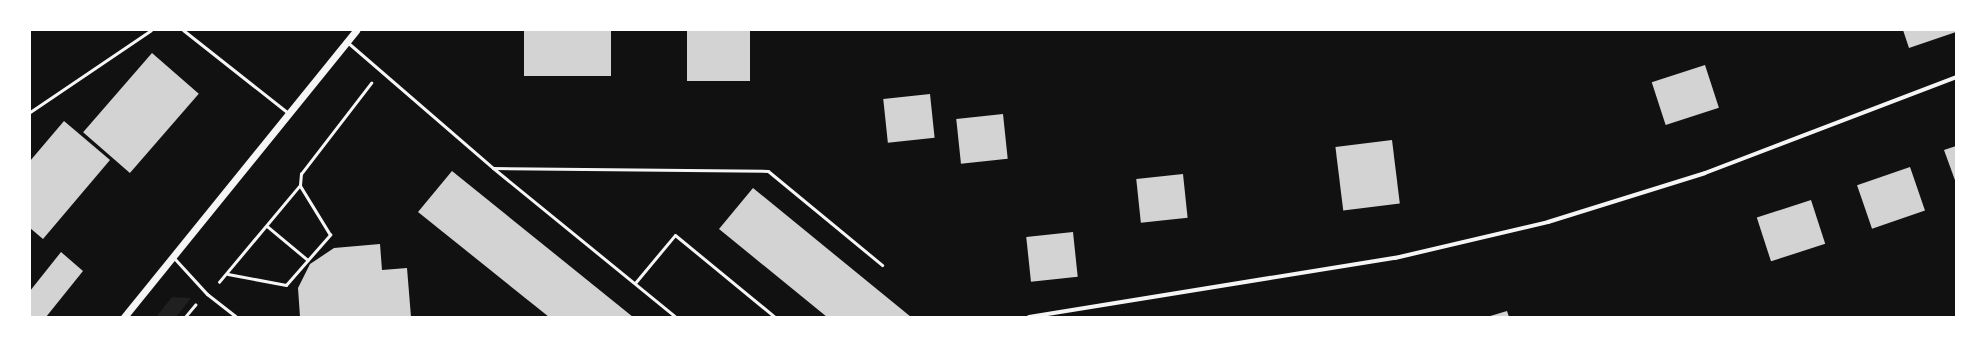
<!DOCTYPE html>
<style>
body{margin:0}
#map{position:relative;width:1986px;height:347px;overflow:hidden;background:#111;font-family:"Exo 2",sans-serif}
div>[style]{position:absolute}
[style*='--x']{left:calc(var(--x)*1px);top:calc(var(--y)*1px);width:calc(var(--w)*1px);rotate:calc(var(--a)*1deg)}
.green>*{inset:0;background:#202020}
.building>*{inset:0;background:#d3d3d3;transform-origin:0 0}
.path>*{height:2.5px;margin:-1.25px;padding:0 1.25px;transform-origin:1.25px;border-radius:1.25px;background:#f5f5f5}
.service>*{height:3px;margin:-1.5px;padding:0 1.5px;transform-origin:1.5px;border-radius:1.5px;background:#f5f5f5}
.minor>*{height:4px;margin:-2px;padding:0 2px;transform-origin:2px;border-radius:2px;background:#f5f5f5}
.tertiary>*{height:7px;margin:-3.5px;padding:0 3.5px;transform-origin:3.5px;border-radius:3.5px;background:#f5f5f5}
span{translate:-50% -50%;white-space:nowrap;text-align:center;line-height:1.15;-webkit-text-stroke:3px #fff;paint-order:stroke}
.frame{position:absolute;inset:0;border:31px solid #fff;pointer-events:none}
</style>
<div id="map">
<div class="green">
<i style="clip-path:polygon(172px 297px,191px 298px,176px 317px,156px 317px)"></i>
</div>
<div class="building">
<i style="left:524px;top:30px;width:87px;height:46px"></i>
<i style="left:687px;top:30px;width:63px;height:51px"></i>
<i style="clip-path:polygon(1903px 30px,1956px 30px,1956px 32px,1909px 48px)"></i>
<i style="left:152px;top:53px;width:62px;height:105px;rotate:41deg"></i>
<i style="left:1705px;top:65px;width:45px;height:56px;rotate:72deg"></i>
<i style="left:930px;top:94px;width:44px;height:47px;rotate:84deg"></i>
<i style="left:1003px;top:114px;width:45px;height:47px;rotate:84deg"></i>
<i style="clip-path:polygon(64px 121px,110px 160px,43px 239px,30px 228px,30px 161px)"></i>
<i style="left:1392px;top:140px;width:64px;height:57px;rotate:83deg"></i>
<i style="clip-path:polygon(1956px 146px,1956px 183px,1944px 150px)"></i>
<i style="left:1910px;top:167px;width:46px;height:56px;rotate:71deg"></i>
<i style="clip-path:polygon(452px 171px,633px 317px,549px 317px,418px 212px)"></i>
<i style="left:1183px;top:174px;width:44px;height:47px;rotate:84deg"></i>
<i style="clip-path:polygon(753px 188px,911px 317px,827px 317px,719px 229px)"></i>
<i style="left:1811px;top:200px;width:46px;height:57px;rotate:72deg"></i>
<i style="left:1073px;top:232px;width:45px;height:47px;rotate:84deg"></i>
<i style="clip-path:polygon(380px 244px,382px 270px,407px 268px,411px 317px,300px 317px,298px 288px,310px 264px,334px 248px)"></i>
<i style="clip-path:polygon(61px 252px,83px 271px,46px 317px,30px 317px,30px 291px)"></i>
<i style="clip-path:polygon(1507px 311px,1509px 317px,1487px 317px)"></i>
</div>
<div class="path">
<i style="--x:267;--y:226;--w:53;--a:39.7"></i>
<i style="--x:228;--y:274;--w:59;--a:10.7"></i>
<i style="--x:286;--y:285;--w:67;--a:-48.7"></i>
<i style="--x:330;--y:235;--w:57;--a:-121.5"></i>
<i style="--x:219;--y:282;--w:126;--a:-50.1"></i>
<i style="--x:300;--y:185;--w:11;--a:-85"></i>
<i style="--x:301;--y:174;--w:115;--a:-52.4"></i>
<i style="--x:185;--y:317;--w:16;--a:-50"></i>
</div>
<div class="service">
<i style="--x:183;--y:30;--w:134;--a:38.3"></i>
<i style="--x:346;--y:41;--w:194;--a:40.8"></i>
<i style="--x:493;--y:168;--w:236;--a:39.2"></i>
<i style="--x:30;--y:112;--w:146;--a:-34.1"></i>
<i style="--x:493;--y:168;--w:275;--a:0.6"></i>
<i style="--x:768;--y:171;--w:148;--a:39.5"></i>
<i style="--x:174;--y:258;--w:49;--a:47.5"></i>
<i style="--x:207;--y:294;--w:37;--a:38"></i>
<i style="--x:635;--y:283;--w:62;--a:-50.2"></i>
<i style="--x:675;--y:235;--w:129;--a:39.4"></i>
</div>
<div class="minor">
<i style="--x:1029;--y:317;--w:371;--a:-9.2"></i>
<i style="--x:1395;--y:258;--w:157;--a:-13.2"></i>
<i style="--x:1548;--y:222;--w:164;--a:-17.3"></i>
<i style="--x:1705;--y:173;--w:269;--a:-20.9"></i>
</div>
<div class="tertiary">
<i style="--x:124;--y:317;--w:369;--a:-51"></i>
</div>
<div class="frame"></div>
</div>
